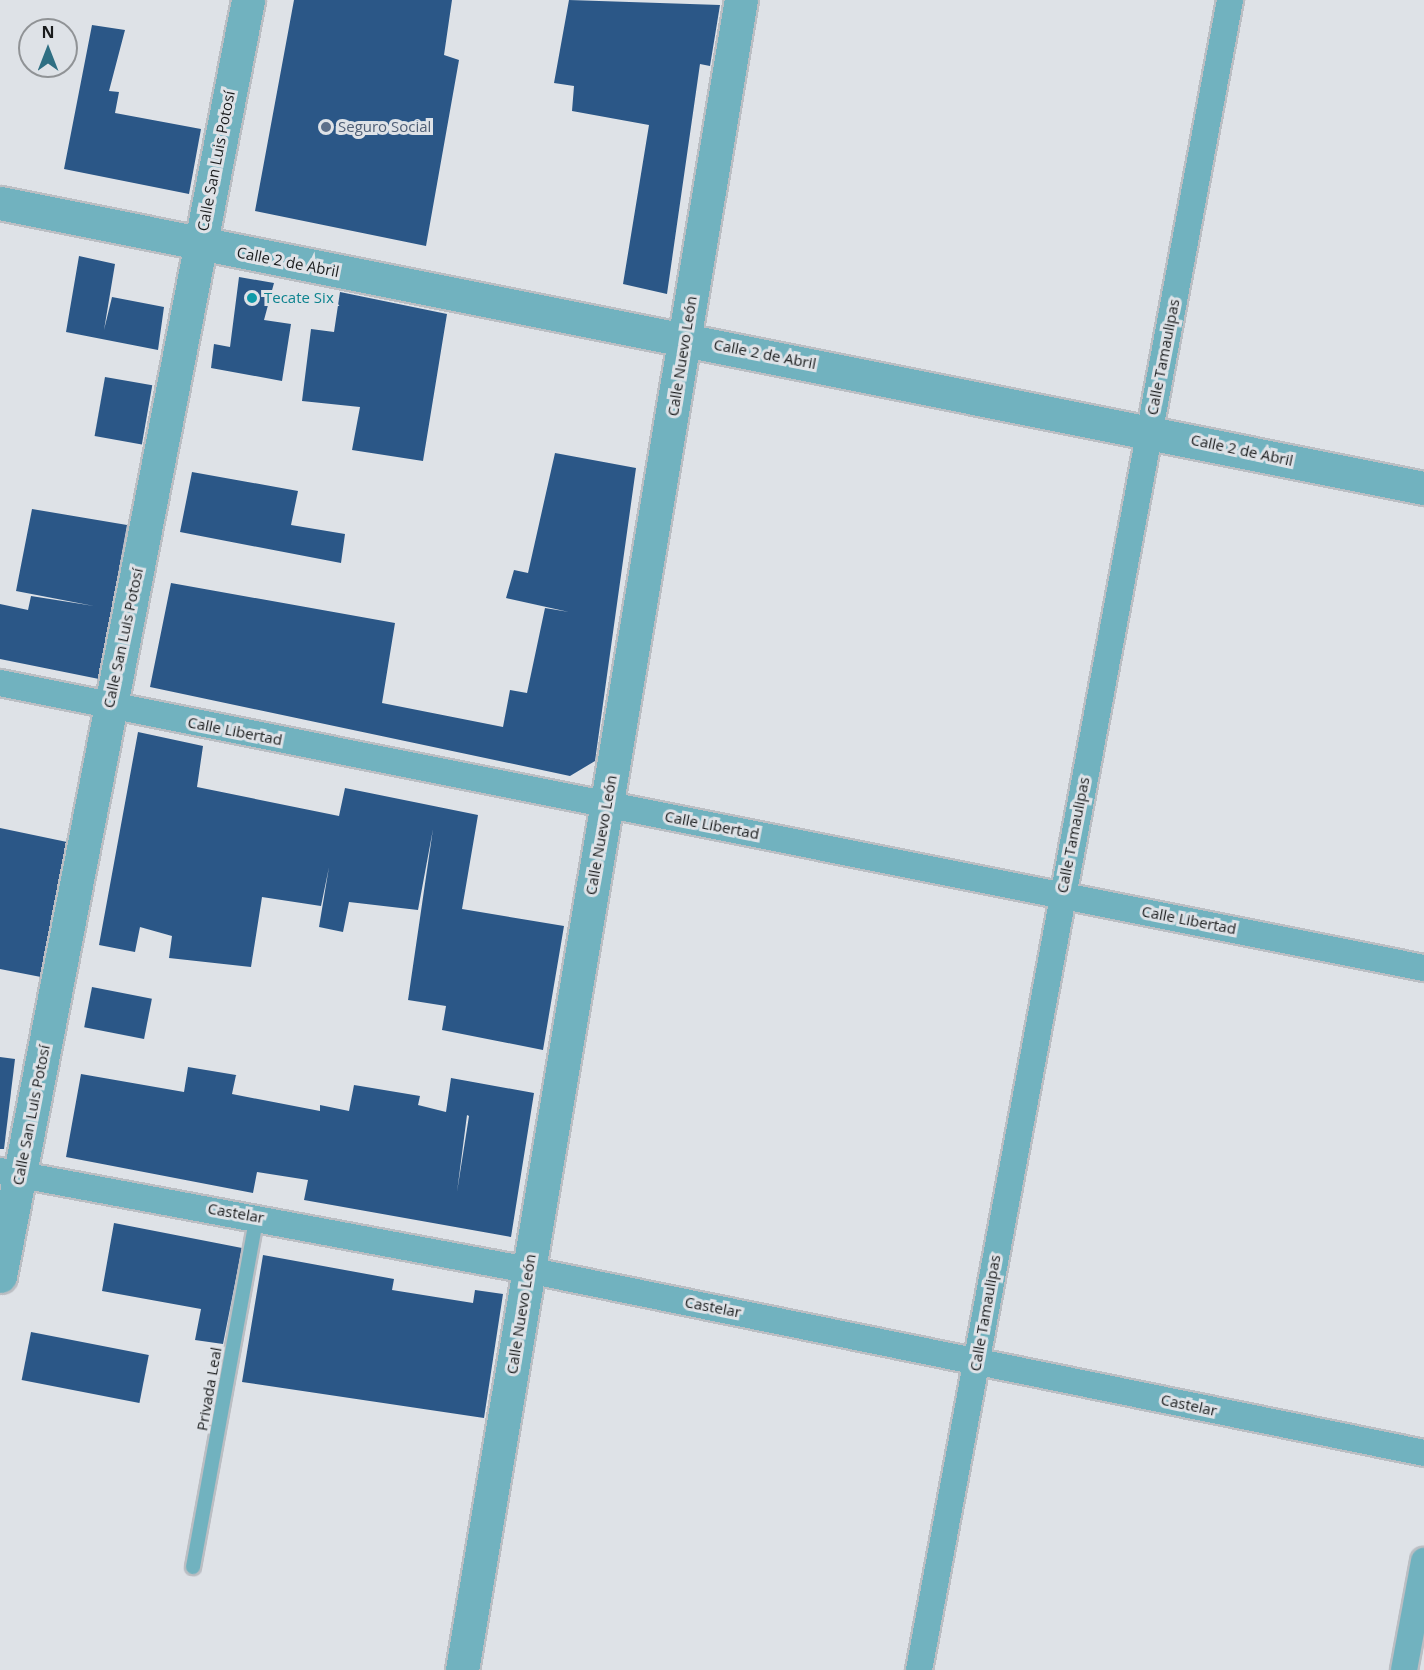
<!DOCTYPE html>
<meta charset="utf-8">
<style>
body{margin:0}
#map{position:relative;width:1424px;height:1670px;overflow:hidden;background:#dee2e7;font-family:"Open Sans",sans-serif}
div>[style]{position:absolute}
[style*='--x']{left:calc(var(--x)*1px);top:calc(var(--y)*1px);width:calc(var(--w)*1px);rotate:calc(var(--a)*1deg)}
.building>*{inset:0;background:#2b5787;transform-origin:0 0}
.roads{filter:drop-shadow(2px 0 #bbbec3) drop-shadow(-2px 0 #bbbec3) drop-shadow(0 2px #bbbec3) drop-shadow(0 -2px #bbbec3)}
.service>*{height:14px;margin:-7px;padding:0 7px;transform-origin:7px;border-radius:7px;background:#71b2bf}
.minor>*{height:26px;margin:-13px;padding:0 13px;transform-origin:13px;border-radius:13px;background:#71b2bf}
.tertiary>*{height:33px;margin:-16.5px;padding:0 16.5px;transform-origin:16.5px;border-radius:16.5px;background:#71b2bf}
.dots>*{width:16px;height:16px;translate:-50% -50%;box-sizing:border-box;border:3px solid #dee2e7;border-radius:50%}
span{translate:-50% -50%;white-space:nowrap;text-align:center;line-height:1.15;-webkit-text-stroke:6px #dee2e7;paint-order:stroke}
.service-label{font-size:15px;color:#4e5e75}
.left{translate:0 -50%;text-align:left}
.street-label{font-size:15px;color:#1a1c1d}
.culture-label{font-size:15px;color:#0d838f}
.north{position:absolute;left:18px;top:18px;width:60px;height:60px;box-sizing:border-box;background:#dee2e7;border:2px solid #909396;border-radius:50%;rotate:0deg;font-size:16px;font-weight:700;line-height:24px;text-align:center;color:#1a1c1d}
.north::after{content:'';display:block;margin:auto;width:21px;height:27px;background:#2f6f83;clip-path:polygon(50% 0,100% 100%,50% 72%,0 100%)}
</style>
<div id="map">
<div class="building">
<i style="clip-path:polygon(294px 0,452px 0,444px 55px,459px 60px,426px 246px,255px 211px)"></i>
<i style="clip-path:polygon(569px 0,720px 5px,710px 66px,700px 64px,667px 294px,623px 284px,649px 125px,572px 111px,574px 86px,554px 83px)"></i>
<i style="clip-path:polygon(92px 25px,125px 30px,109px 91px,119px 92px,115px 113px,201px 129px,189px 194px,64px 169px)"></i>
<i style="clip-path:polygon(79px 256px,115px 264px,104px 330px,112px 297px,164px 307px,158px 350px,66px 332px)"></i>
<i style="clip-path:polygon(239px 277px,274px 283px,264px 320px,291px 324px,282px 381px,211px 368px,214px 344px,230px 347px)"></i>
<i style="clip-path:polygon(340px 292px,447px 314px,423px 461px,352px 450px,360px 407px,302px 401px,311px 329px,334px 332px)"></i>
<i style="left:105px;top:377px;width:48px;height:60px;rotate:10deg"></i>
<i style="clip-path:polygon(555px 453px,636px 468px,595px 761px,570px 776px,150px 687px,171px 583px,395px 623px,382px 703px,503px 727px,510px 690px,527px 693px,545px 608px,569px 612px,506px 598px,514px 570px,528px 573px)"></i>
<i style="clip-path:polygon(192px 472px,298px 491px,291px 525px,345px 534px,341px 563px,180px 532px)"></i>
<i style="clip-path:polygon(32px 509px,127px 525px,99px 679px,0 659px,0 604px,28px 610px,31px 596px,94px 606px,16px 591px)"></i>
<i style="clip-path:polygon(138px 732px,203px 746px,197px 787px,339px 816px,345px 788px,478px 815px,462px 909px,564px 926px,543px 1050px,442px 1030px,446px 1006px,408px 1000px,433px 829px,418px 910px,349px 902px,343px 932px,319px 927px,329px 867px,321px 906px,262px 897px,251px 967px,169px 958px,172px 936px,140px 927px,135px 952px,99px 945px)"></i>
<i style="clip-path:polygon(0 828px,67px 842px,41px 977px,0 969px)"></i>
<i style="left:92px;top:987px;width:61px;height:41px;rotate:11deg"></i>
<i style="clip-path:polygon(0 1057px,15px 1059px,4px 1149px,0 1149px)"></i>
<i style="clip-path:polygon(evenodd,188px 1067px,236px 1075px,232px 1094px,320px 1111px,320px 1105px,349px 1111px,354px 1085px,420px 1096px,418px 1105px,446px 1112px,451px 1078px,534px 1093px,511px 1237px,304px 1200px,308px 1180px,257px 1172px,253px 1193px,66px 1157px,81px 1074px,184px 1092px,188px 1067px,467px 1115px,469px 1116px,457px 1192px,467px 1115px)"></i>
<i style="clip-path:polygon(114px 1223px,242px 1248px,223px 1344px,195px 1340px,201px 1309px,102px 1291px)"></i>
<i style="clip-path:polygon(263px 1255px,394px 1279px,392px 1290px,473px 1303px,475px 1290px,503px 1294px,484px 1418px,242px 1382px)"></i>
<i style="left:31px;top:1332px;width:120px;height:49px;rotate:11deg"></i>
</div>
<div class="roads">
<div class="service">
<i style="--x:193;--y:1567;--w:357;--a:-79.7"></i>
</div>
<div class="minor">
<i style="--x:0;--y:683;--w:1452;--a:11.32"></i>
<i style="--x:0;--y:1171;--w:537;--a:10.62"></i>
<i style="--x:528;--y:1270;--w:914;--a:11.54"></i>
<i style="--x:919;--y:1670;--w:1699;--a:-79.45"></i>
<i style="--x:1404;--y:1670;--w:111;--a:-79.6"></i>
</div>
<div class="tertiary">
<i style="--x:0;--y:203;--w:1452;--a:11.32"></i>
<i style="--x:0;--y:1276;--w:1300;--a:-79"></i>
<i style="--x:462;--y:1670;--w:1693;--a:-80.52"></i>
</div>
</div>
<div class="dots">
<i style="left:326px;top:127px;background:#5c6f8a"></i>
<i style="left:252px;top:298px;background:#0f9aa8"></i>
</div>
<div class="service-label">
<span class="left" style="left:338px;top:127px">Seguro Social</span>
</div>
<div class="street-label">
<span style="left:216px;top:161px;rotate:-79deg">Calle San Luis Potosí</span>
<span style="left:288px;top:262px;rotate:11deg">Calle 2 de Abril</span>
<span style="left:765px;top:354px;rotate:11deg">Calle 2 de Abril</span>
<span style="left:682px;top:356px;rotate:-81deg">Calle Nuevo León</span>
<span style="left:1163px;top:357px;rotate:-79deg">Calle Tamaulipas</span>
<span style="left:1242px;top:450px;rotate:12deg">Calle 2 de Abril</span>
<span style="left:123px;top:638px;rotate:-78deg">Calle San Luis Potosí</span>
<span style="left:235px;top:731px;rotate:11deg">Calle Libertad</span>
<span style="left:712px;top:825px;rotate:11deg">Calle Libertad</span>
<span style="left:601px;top:835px;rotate:-80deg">Calle Nuevo León</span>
<span style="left:1073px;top:835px;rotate:-79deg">Calle Tamaulipas</span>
<span style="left:1189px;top:920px;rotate:11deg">Calle Libertad</span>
<span style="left:31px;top:1115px;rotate:-79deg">Calle San Luis Potosí</span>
<span style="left:236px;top:1213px;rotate:10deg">Castelar</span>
<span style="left:713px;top:1307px;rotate:11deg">Castelar</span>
<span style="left:985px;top:1313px;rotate:-80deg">Calle Tamaulipas</span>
<span style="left:521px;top:1314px;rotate:-81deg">Calle Nuevo León</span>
<span style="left:209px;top:1389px;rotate:-80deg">Privada Leal</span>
<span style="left:1189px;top:1405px;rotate:12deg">Castelar</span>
</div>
<div class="culture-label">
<span class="left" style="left:264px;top:298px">Tecate Six</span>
</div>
<div class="north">N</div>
</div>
